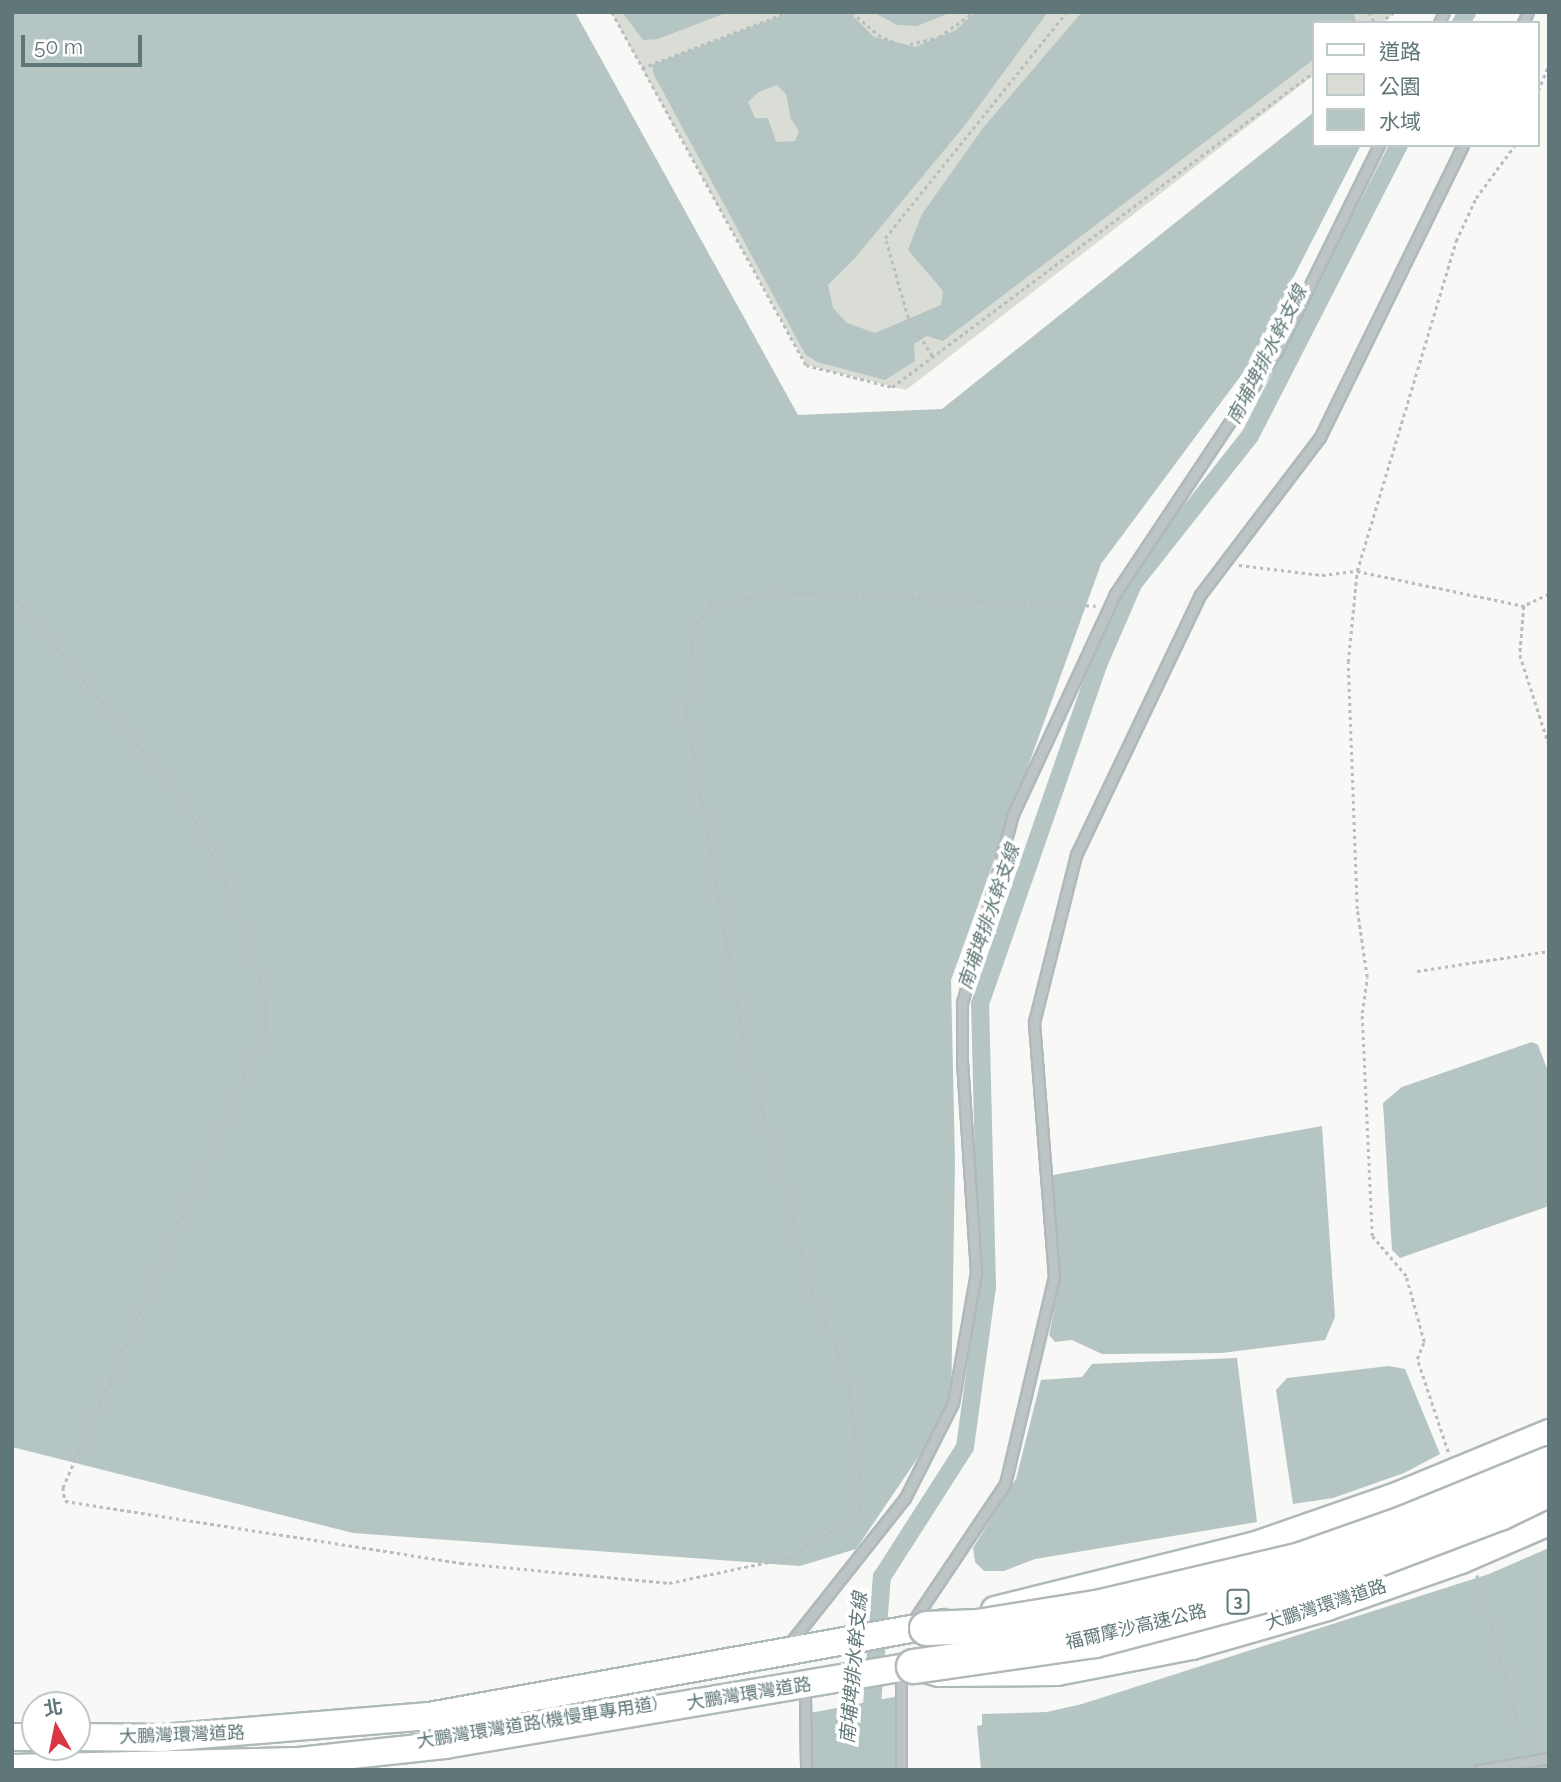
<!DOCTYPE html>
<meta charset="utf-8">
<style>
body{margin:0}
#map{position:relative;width:1561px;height:1782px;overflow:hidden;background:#f8f8f6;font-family:Raleway,"Noto Sans TC",sans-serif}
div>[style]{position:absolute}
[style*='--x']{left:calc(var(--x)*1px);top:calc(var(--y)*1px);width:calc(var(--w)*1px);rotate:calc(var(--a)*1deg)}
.green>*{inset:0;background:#daddd6}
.water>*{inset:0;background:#b4c5c3}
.canal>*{height:18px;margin:-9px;padding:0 9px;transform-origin:9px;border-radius:9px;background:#b4c5c3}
.path>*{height:2.5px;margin-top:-1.25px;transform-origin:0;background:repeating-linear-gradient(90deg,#b8bdbe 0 3.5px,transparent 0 7px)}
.roads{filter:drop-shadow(2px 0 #b0b9ba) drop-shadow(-2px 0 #b0b9ba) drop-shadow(0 2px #b0b9ba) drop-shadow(0 -2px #b0b9ba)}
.lane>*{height:9px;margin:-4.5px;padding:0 4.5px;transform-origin:4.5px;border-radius:4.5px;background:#bdc4c5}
.secondary>*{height:26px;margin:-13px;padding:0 13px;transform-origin:13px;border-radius:13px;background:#fff}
.bridges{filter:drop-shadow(2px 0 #b1b8b9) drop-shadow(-2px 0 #b1b8b9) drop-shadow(0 2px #b1b8b9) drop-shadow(0 -2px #b1b8b9)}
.highway-bridge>*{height:33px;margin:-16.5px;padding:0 16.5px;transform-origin:16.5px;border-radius:16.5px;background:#fff}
span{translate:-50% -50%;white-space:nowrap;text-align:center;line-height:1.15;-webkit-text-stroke:7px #fff;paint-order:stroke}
.shield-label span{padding:2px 5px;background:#fff;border:2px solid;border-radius:5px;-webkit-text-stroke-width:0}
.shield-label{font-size:16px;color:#607779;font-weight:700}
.street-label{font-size:18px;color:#607779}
.water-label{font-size:19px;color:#607978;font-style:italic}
.frame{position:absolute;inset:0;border:14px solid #607779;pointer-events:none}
.legend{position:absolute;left:1312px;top:21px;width:228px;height:126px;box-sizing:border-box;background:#fff;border:2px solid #bfc9c9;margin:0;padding:9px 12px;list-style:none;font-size:21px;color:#607779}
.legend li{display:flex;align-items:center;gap:14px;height:35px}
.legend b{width:35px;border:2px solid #bfc9c9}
.north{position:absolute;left:21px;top:1691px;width:70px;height:70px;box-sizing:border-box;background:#fff;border:2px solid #bfc9c9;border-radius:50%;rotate:351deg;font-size:19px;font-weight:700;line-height:28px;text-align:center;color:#607779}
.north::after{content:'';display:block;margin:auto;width:24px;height:32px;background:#d93645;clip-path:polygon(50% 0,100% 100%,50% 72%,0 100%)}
.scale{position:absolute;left:21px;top:35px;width:121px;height:32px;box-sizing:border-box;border:4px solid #607779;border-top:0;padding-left:9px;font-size:21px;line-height:24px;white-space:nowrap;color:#607779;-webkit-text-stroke:5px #fff;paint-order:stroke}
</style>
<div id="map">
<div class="green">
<i style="clip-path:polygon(611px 12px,1395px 12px,1382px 23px,1314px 23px,1314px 75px,906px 390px,806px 365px)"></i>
</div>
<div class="water">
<i style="clip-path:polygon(12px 12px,575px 12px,798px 415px,942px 409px,1314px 112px,1314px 145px,1361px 145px,1248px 366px,1101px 564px,951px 980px,955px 1161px,951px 1409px,856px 1549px,800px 1566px,353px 1533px,12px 1447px)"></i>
<i style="clip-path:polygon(622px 12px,728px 12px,658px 39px,643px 40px)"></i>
<i style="clip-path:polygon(evenodd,791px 12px,849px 12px,874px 37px,915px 47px,956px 30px,975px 12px,1048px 12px,965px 125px,855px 258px,828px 285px,833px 308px,847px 323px,875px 333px,941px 305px,943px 291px,908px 250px,922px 214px,983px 128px,1082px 12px,1353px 12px,1356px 21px,1314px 23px,1314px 59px,943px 341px,927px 336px,914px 344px,915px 361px,885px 380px,817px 362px,805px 354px,654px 75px,652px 65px,791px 12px,777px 85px,786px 94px,791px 119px,799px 131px,795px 141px,776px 142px,768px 118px,755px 118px,748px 102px,759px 92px,777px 85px)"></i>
<i style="clip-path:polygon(873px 12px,952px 12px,917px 26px,897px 25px)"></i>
<i style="clip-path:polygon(1532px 1042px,1538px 1045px,1549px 1074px,1549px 1206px,1400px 1258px,1392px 1250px,1383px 1103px,1402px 1087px)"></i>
<i style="clip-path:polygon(1322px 1126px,1335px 1317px,1325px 1340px,1221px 1353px,1102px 1354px,1072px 1340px,1055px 1342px,1049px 1335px,1060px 1279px,1053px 1175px)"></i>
<i style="clip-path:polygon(1237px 1358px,1257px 1522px,1035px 1559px,1004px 1571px,984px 1571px,975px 1562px,973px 1548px,1016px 1479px,1041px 1380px,1082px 1377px,1092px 1364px)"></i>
<i style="clip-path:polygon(1389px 1366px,1405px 1369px,1440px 1454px,1404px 1473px,1333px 1498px,1293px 1504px,1276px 1390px,1287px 1378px)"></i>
<i style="clip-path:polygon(1549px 1548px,1549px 1770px,981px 1770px,977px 1726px,982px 1725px,982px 1714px,1047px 1712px,1082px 1704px,1489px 1574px)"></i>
<i style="clip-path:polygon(899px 1696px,895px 1770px,813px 1770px,810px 1713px)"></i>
</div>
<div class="canal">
<i style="--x:1461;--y:23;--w:13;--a:-61"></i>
<i style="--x:867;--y:1770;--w:194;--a:-85.6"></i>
<i style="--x:882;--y:1577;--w:154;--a:-57.4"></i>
<i style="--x:965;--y:1447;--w:162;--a:-82.2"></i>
<i style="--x:987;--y:1287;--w:283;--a:-91.4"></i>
<i style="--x:980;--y:1004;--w:359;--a:-70.8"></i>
<i style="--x:1098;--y:665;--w:88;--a:-66.6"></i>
<i style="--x:1133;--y:584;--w:189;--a:-51.7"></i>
<i style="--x:1250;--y:436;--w:327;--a:-62.9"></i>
</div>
<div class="path">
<i style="--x:612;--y:12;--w:403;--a:61.2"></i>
<i style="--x:806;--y:365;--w:89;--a:14.3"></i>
<i style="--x:892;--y:387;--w:527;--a:-36.74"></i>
<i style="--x:852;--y:12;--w:35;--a:41"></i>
<i style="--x:878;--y:35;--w:27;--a:24"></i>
<i style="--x:903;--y:46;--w:37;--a:-14"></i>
<i style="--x:939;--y:37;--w:43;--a:-35.5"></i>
<i style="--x:1369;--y:12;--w:13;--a:61"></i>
<i style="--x:1380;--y:23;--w:18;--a:-38"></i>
<i style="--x:642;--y:68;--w:157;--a:-20.9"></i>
<i style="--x:1538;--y:91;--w:29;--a:-68"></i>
<i style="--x:932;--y:356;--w:45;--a:-122.3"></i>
<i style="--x:908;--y:318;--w:83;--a:-106"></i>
<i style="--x:885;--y:238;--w:290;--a:-51.2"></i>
<i style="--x:1239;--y:565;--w:84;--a:6.9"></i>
<i style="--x:1322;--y:575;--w:35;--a:-7"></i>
<i style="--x:1357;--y:571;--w:171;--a:11.8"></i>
<i style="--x:12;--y:593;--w:279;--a:50.7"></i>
<i style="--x:189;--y:809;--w:83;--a:63.4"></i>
<i style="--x:226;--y:883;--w:117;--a:70.5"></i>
<i style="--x:265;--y:993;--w:37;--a:90"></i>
<i style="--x:265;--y:1030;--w:500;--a:113.8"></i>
<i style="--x:63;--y:1487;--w:14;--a:82"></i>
<i style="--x:65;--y:1501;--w:401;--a:8.9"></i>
<i style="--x:461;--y:1563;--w:209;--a:5.5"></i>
<i style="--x:669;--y:1583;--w:122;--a:-11.9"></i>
<i style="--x:788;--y:1558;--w:84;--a:-31.4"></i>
<i style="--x:860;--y:1514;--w:38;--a:-90"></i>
<i style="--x:860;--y:1476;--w:102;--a:-97.3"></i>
<i style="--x:847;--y:1375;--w:90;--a:-112.9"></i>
<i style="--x:812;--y:1292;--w:252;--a:-105.4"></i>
<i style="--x:745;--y:1049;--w:341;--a:-100"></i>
<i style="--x:686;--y:713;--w:83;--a:-85.2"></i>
<i style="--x:693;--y:630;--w:30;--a:-57"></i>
<i style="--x:709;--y:605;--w:70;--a:-10.7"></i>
<i style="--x:778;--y:592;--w:318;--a:2.5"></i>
<i style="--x:1549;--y:594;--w:28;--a:154"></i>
<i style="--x:1524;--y:606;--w:49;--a:94.7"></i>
<i style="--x:1520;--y:655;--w:95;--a:72.1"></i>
<i style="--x:1417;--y:971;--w:134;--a:-8.6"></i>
<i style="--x:1448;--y:1452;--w:98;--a:-108.4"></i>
<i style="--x:1417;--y:1359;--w:18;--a:-68"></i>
<i style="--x:1424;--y:1342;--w:68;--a:-105.3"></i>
<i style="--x:1406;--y:1276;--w:52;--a:-130.4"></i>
<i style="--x:1372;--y:1236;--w:223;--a:-92.6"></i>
<i style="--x:1362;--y:1013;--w:36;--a:-82"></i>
<i style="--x:1367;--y:977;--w:69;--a:-98.4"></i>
<i style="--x:1357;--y:909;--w:247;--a:-92.1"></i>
<i style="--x:1348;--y:662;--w:91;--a:-84.4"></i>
<i style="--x:1357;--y:571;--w:345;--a:-73.3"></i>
<i style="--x:1456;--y:241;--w:47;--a:-65.1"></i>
<i style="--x:1476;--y:198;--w:66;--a:-53.7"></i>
<i style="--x:1477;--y:1575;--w:183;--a:74.4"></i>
</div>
<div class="roads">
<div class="lane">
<i style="--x:1439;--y:23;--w:12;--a:-66"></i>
<i style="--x:1523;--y:23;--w:12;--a:-66"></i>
<i style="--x:913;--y:1621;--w:165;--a:-56.1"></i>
<i style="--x:1005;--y:1484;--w:213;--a:-76.7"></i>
<i style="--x:1054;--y:1277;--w:256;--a:-94.5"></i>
<i style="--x:1034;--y:1022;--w:172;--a:-75.9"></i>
<i style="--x:1076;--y:855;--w:288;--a:-64.5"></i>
<i style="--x:1200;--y:595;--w:198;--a:-52.8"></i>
<i style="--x:1320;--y:437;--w:325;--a:-63.9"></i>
<i style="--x:790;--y:1643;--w:185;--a:-51.6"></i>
<i style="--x:905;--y:1498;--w:106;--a:-63.2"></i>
<i style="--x:953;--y:1403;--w:133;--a:-80"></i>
<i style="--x:976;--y:1272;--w:210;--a:-93.8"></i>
<i style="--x:962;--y:1062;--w:59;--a:-90"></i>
<i style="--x:962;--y:1003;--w:196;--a:-74.9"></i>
<i style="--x:1013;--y:814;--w:242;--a:-65.1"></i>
<i style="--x:1115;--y:594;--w:293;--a:-56.3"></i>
<i style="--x:1278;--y:350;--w:229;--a:-63.8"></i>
<i style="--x:901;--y:1670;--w:100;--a:90"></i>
<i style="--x:805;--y:1695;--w:75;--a:89.2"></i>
<i style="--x:1479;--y:1770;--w:71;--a:-9.7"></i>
</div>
<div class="secondary">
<i style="--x:995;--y:1610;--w:269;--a:-14"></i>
<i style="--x:1256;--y:1545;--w:146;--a:-19.2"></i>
<i style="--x:1394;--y:1497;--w:168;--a:-22.4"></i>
<i style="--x:12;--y:1737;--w:23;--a:0"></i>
<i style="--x:77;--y:1737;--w:85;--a:0.7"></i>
<i style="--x:162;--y:1738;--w:268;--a:-4.7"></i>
<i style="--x:429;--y:1716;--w:523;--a:-10.24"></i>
<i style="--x:12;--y:1768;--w:286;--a:-1.4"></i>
<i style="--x:298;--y:1761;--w:148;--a:-6.2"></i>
<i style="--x:445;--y:1745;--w:475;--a:-9.6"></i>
<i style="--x:913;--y:1666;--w:27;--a:15"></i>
<i style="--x:939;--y:1673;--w:118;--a:-0.5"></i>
<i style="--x:1057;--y:1672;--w:137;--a:-10.9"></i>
<i style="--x:1192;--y:1646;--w:141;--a:-16.1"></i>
<i style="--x:1327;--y:1607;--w:142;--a:-19.3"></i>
<i style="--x:1461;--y:1560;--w:96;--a:-23.4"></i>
</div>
</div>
<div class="bridges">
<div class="highway-bridge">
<i style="--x:926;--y:1628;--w:51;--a:-2.2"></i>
<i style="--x:977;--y:1626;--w:121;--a:-9.1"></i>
<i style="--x:1096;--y:1607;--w:210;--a:-13.2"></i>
<i style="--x:1300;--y:1559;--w:108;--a:-19.4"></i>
<i style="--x:1402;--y:1523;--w:159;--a:-22.2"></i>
<i style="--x:913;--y:1666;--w:183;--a:-8.2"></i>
<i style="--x:1094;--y:1640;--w:239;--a:-14.8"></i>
<i style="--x:1325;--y:1579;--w:186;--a:-20.8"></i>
<i style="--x:1499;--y:1513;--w:55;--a:-25.6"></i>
</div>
</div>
<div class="shield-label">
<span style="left:1238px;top:1602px">3</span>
</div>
<div class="street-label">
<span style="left:1326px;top:1605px;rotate:-18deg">大鵬灣環灣道路</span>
<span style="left:1136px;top:1627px;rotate:-13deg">福爾摩沙高速公路</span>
<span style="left:749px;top:1694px;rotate:-9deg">大鵬灣環灣道路</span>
<span style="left:537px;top:1723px;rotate:-9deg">大鵬灣環灣道路(機慢車專用道)</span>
<span style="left:182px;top:1735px;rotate:-2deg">大鵬灣環灣道路</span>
</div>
<div class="water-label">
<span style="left:1267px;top:355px;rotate:-63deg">南埔埤排水幹支線</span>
<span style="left:989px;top:917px;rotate:-71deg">南埔埤排水幹支線</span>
<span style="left:854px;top:1668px;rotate:-85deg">南埔埤排水幹支線</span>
</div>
<div class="frame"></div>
<ul class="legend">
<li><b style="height:9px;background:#fff"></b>道路</li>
<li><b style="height:19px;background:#daddd6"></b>公園</li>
<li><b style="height:19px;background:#b4c5c3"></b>水域</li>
</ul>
<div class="north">北</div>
<div class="scale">50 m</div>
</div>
